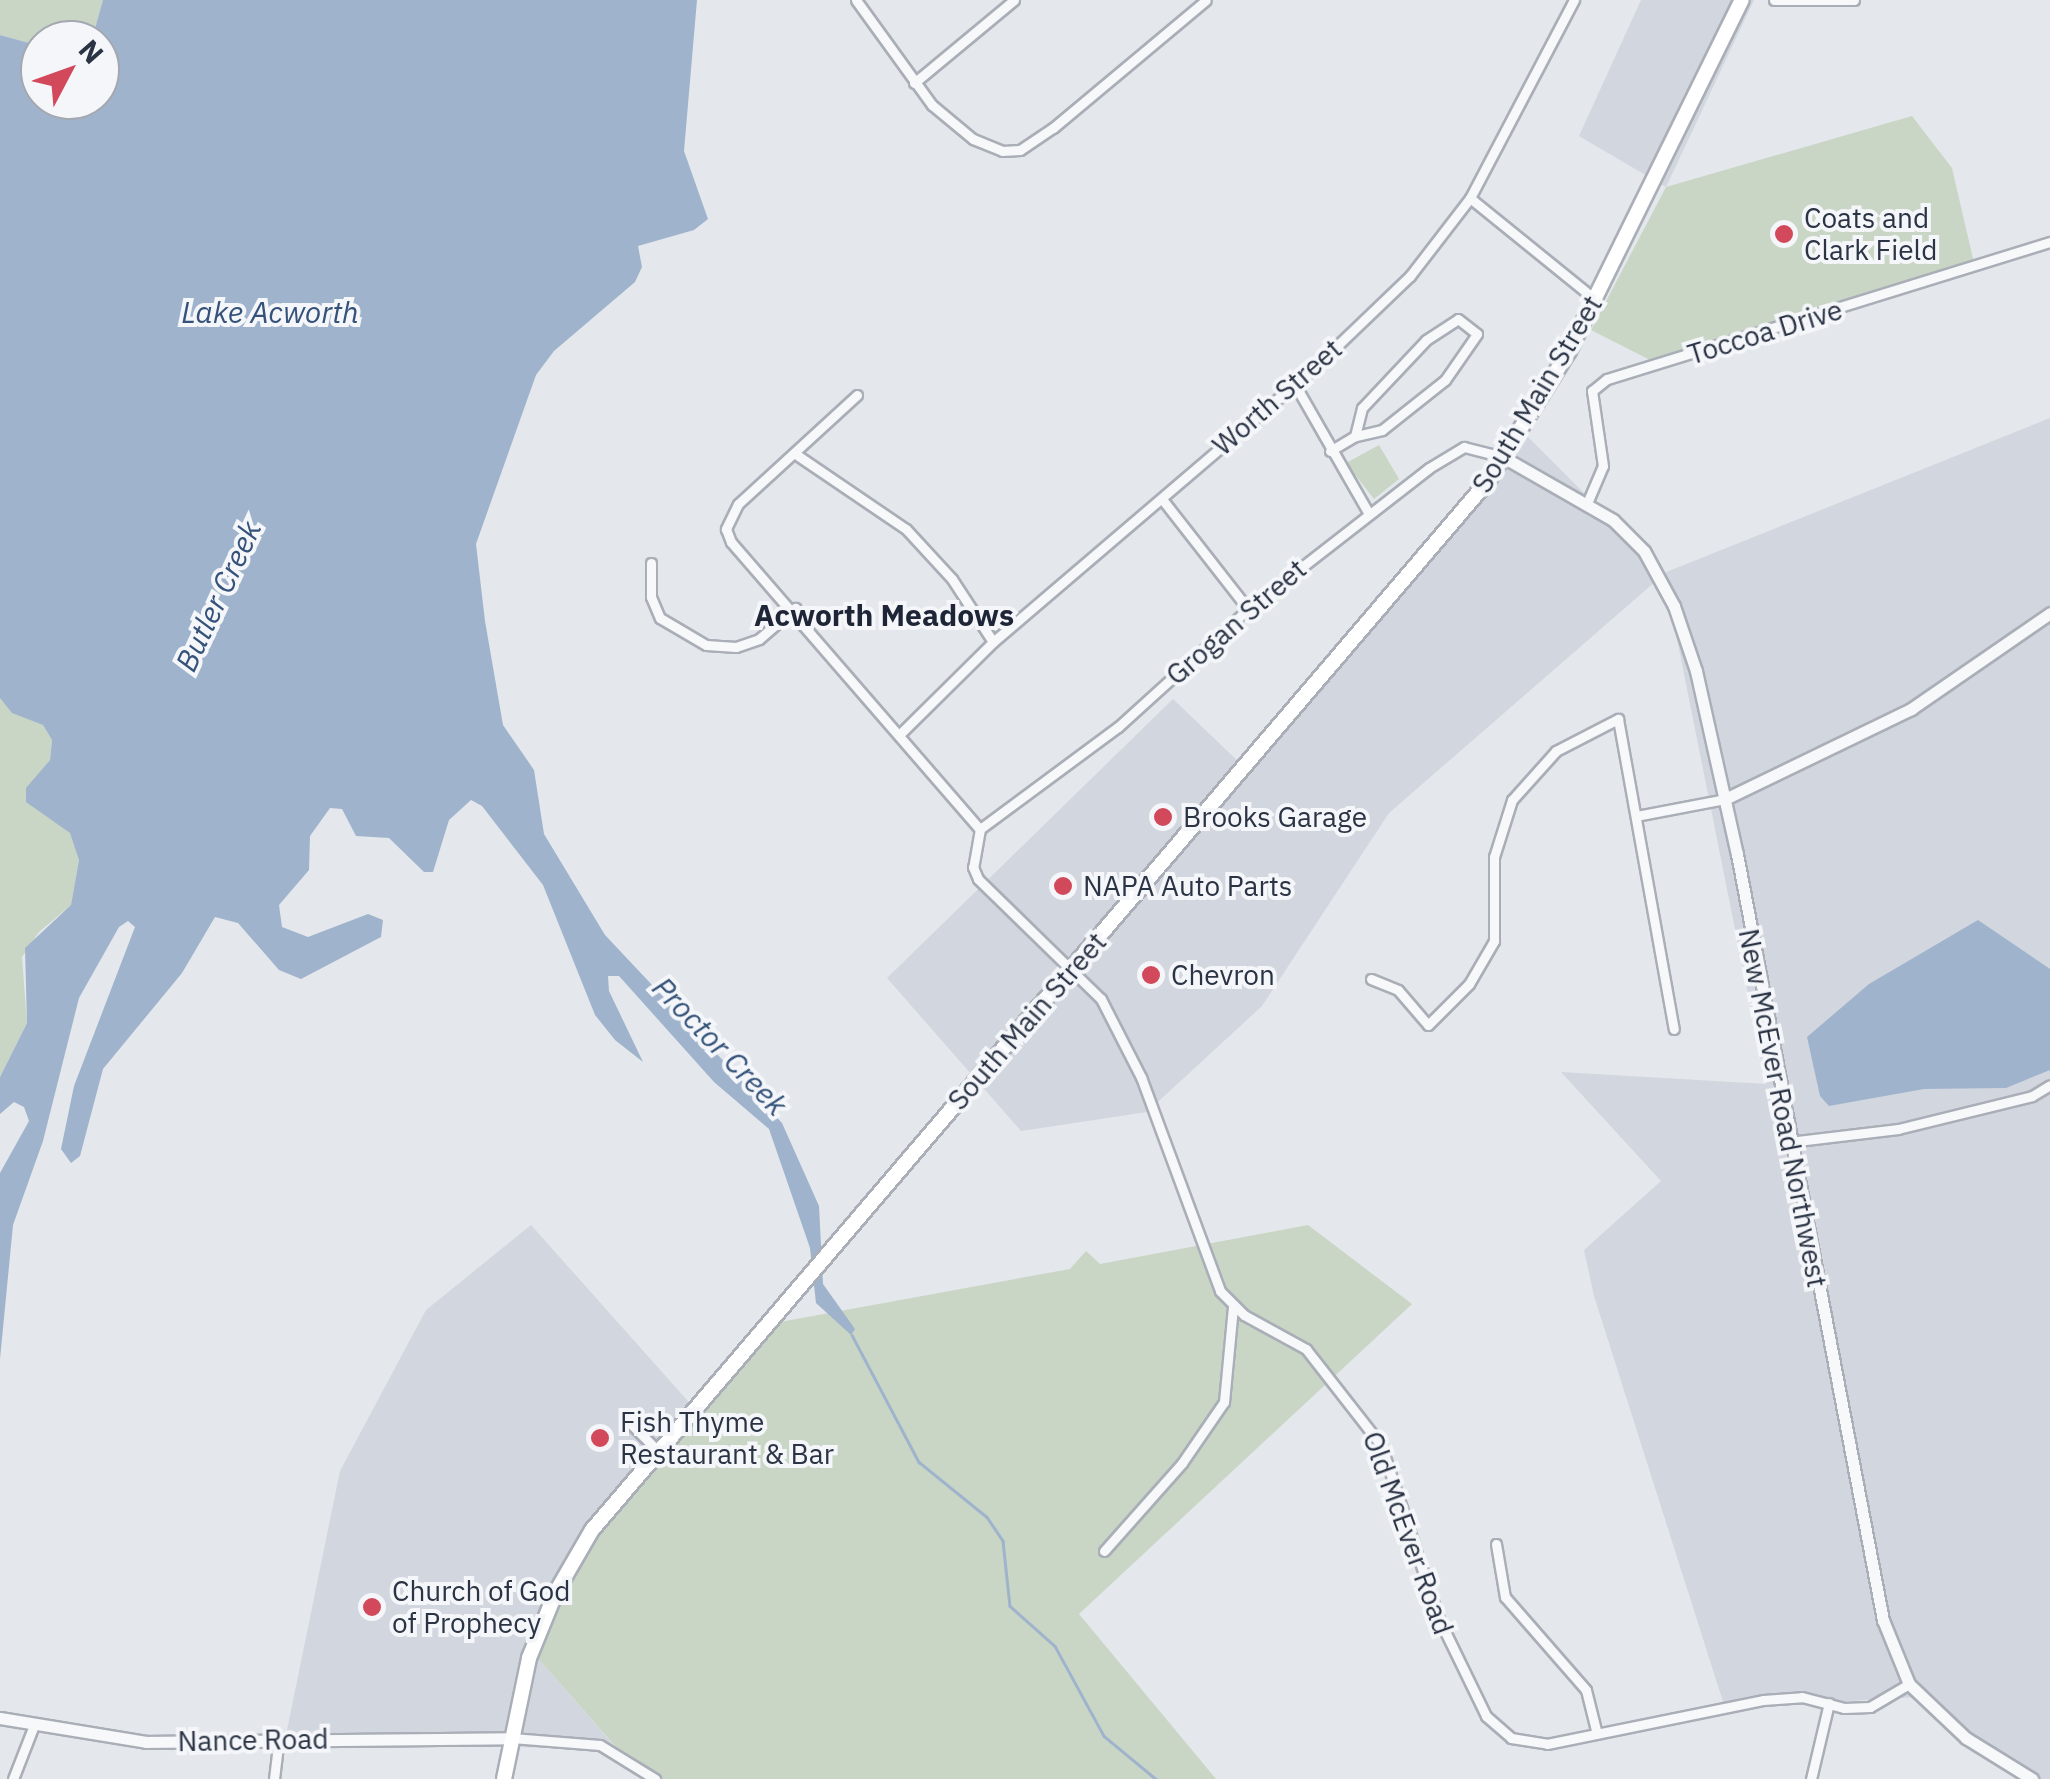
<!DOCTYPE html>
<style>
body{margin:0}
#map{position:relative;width:2050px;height:1779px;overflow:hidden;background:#e4e7ec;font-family:"IBM Plex Sans",sans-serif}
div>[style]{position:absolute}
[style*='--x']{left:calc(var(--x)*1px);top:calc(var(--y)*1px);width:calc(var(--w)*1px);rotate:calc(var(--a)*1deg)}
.built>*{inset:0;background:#d2d6de}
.green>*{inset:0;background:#c9d6c5}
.water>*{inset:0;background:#9fb4cc}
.stream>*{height:2.5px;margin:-1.25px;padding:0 1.25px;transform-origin:1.25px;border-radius:1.25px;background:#9fb4cc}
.roads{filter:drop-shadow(2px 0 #a9aeb7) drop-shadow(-2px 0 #a9aeb7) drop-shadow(0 2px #a9aeb7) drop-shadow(0 -2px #a9aeb7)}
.minor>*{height:9px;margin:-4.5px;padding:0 4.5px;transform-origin:4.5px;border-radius:4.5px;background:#f7f8fa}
.tertiary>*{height:11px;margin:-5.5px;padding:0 5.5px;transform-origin:5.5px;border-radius:5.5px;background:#f7f8fa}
.secondary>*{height:14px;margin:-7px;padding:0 7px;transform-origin:7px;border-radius:7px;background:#fff}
.dots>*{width:28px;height:28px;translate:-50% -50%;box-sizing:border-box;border:5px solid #f4f6f9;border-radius:50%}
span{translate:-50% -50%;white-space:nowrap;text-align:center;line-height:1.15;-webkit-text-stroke:8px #f4f6f9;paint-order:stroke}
.poi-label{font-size:28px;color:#2b3445}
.left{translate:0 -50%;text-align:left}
.street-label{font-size:28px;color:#2b3445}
.water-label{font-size:30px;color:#34527a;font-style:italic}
.neighbourhood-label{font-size:30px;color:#1d2536;font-weight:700}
.north{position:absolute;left:20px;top:20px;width:100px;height:100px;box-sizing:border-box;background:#f4f6f9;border:2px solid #a4a8b1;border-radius:50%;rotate:49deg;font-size:28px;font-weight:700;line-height:40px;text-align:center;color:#2b3445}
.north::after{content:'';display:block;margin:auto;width:35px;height:45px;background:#d1495b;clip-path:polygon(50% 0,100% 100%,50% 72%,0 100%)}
</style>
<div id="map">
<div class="built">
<i style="clip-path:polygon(1641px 0,1754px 0,1666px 187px,1579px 136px)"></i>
<i style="clip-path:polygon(2050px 418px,2050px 1779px,2035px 1779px,1977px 1746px,1918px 1697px,1725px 1708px,1594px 1296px,1584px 1250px,1661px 1181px,1561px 1072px,1766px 1084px,1664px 574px,1389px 813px,1262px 1006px,1147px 1112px,1021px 1131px,887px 978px,1173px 699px,1243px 766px,1523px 432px,1664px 573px)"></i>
<i style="clip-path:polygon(531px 1225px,695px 1409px,536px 1656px,618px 1750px,285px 1740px,340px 1471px,426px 1310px)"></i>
</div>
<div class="green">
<i style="clip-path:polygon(0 0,103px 0,102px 15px,92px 40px,40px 40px,40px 46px,0 35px)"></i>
<i style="clip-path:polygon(1912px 116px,1952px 168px,1974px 263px,1654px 362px,1591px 330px,1666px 187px)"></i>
<i style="clip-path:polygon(1379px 445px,1399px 479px,1374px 499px,1346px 463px)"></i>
<i style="clip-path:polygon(0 698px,43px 725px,52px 740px,50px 760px,27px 788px,71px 833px,79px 860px,71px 905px,39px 932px,22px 957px,27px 1023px,0 1077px)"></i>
<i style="clip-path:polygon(1308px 1225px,1412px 1304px,1079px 1614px,1216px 1779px,644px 1779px,536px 1656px,564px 1571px,675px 1429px,780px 1322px,1070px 1269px,1086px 1251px,1100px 1264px)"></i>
</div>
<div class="water">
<i style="clip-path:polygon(103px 0,697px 0,684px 151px,708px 219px,694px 230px,638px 246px,642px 267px,635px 282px,554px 351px,536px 375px,476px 544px,485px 621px,503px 725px,534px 770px,544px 834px,605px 935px,782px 1123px,819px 1206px,823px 1284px,855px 1329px,851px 1335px,816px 1303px,810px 1248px,769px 1129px,714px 1082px,619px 976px,608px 976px,609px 991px,643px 1062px,615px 1040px,595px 1015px,543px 885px,482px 806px,471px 800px,449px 820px,433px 872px,424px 872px,389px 838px,356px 836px,342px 809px,330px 808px,310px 836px,309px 870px,279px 905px,282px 927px,308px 937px,368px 914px,383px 920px,381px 937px,301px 979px,279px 970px,238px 923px,215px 917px,182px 973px,103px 1069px,80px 1156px,71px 1163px,61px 1149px,74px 1086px,135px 927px,128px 921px,119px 927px,79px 998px,43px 1141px,13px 1225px,0 1359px,0 1173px,29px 1121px,24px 1107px,14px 1102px,0 1114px,0 1077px,27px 1023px,25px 948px,71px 905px,79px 860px,70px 833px,26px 802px,26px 788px,50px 760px,52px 740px,43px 725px,12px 713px,0 698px,0 35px,40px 46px,40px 100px,100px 100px,100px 40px,92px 40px)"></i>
<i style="clip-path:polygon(1978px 920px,2050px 969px,2050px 1070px,2006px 1088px,1924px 1089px,1829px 1106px,1820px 1096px,1807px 1037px,1869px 984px)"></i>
</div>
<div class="stream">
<i style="--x:852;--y:1335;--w:144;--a:62.2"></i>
<i style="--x:919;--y:1462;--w:87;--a:39"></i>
<i style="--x:987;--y:1517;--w:29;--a:56"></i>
<i style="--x:1003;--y:1541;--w:65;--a:83.9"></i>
<i style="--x:1010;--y:1606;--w:60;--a:41.6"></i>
<i style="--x:1055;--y:1646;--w:102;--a:61.4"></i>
<i style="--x:1104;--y:1736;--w:67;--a:39.6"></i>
</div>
<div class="roads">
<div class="minor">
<i style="--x:856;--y:0;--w:130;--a:54.1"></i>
<i style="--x:932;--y:105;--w:53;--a:39.7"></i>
<i style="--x:973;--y:139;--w:31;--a:22"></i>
<i style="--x:1002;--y:151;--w:18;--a:-3"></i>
<i style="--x:1020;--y:150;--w:40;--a:-34"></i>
<i style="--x:1053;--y:128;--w:199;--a:-39.9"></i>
<i style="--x:1774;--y:0;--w:80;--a:0"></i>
<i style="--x:914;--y:83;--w:130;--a:-39.7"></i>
<i style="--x:1470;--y:198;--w:162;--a:39"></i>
<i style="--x:1458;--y:319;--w:24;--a:38"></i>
<i style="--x:1477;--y:334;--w:56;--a:124.8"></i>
<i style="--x:1445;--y:380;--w:80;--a:141.6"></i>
<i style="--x:1382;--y:430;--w:28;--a:167"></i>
<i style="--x:1355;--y:436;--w:29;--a:-76"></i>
<i style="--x:1362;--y:408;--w:93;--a:-46.7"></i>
<i style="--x:1426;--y:340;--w:38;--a:-33"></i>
<i style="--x:1294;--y:383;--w:149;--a:60.2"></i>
<i style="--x:857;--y:395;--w:161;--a:137.5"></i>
<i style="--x:738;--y:504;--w:28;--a:116"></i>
<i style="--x:726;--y:529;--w:14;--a:69"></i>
<i style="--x:731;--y:542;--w:380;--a:49.1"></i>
<i style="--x:980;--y:829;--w:39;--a:100"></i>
<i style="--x:973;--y:867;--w:13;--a:67"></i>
<i style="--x:978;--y:879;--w:172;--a:44.3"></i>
<i style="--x:1101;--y:999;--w:88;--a:62.9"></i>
<i style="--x:1141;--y:1077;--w:228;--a:69.7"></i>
<i style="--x:1220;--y:1291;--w:34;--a:45"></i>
<i style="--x:1244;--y:1315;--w:71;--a:28.7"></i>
<i style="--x:1306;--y:1349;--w:122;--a:52"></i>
<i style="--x:1381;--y:1445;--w:183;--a:71.6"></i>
<i style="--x:1439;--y:1619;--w:108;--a:64.1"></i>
<i style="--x:1486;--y:1716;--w:33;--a:41"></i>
<i style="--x:1511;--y:1738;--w:36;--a:9"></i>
<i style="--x:1547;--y:1744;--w:220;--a:-11.5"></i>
<i style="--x:1763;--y:1700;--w:39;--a:-4"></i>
<i style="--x:1802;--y:1697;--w:43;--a:14.7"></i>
<i style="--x:1844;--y:1708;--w:26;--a:-2"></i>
<i style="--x:1870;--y:1707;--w:45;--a:-30.5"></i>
<i style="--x:1330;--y:451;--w:29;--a:-31"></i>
<i style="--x:794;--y:453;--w:135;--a:34.2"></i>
<i style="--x:906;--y:529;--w:68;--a:47.4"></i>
<i style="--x:952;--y:579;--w:75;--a:56.9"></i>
<i style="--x:1162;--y:499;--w:140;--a:52"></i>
<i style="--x:1588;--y:501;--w:38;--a:-67"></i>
<i style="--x:1603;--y:466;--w:76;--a:-98.3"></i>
<i style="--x:1592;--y:391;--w:19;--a:-39"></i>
<i style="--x:1607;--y:379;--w:464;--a:-17.2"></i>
<i style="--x:651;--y:563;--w:34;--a:90"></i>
<i style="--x:651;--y:597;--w:23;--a:67"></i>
<i style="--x:660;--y:618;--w:53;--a:30.4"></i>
<i style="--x:706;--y:645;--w:30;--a:4"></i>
<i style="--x:736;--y:647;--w:24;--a:-19"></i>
<i style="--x:759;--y:639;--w:48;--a:-40.7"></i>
<i style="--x:902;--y:732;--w:128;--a:-44.7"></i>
<i style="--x:993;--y:642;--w:422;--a:-40.5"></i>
<i style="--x:1314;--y:368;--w:133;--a:-43.8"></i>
<i style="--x:1410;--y:276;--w:98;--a:-52.4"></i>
<i style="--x:1470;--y:198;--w:224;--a:-62.3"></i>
<i style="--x:1636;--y:816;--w:91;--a:-10.8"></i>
<i style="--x:980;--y:829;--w:172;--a:-36.5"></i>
<i style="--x:1118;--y:727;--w:176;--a:-42.2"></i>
<i style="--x:1248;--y:609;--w:229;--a:-37.9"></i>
<i style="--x:1429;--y:468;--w:41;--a:-31"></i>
<i style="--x:1464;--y:447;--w:40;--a:14.4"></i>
<i style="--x:1371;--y:979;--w:29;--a:22"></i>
<i style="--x:1398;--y:990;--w:46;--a:49.4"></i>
<i style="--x:1428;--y:1025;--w:58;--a:-45"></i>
<i style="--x:1469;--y:984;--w:50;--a:-59.8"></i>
<i style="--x:1494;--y:941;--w:84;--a:-90"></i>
<i style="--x:1494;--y:857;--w:60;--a:-72.5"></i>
<i style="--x:1512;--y:800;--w:66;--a:-48.1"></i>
<i style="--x:1556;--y:751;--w:70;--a:-27.3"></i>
<i style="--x:1618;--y:719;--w:315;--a:79.8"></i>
<i style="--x:1789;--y:1142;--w:110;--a:-6.8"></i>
<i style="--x:1898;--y:1129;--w:138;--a:-13.8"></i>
<i style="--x:2032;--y:1096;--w:21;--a:-31"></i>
<i style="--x:628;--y:1421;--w:41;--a:45"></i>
<i style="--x:1496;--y:1544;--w:54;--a:80.4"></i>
<i style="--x:1505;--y:1597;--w:123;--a:48.9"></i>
<i style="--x:1586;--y:1690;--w:45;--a:76"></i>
<i style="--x:1104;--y:1551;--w:118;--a:-48.4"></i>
<i style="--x:1182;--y:1463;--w:74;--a:-55.5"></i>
<i style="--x:1224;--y:1402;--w:95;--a:-84.6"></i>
<i style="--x:512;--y:1738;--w:88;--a:4.5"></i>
<i style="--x:600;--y:1745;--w:65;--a:31.7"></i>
<i style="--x:13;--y:1779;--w:58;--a:-68.7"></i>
<i style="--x:274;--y:1779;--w:42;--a:-83.2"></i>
<i style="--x:1811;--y:1779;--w:78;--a:-76.7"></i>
</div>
<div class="tertiary">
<i style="--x:1503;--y:457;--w:127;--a:29.8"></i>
<i style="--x:1613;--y:520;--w:44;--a:45"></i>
<i style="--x:1644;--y:551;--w:63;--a:61.4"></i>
<i style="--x:1674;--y:606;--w:69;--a:71.3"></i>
<i style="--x:1696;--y:671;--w:188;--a:77.4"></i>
<i style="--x:1737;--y:854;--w:780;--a:79.21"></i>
<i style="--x:1883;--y:1620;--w:69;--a:67.9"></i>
<i style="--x:1909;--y:1684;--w:79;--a:43.5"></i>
<i style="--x:1966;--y:1738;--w:78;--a:31.8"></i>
<i style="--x:1725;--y:799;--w:207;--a:-25.8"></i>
<i style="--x:1911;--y:709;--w:169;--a:-34.6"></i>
<i style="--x:0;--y:1718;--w:148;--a:9.3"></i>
<i style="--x:146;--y:1742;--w:363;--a:-0.6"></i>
</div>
<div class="secondary">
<i style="--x:504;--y:1779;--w:124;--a:-78.3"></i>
<i style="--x:529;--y:1658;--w:71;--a:-67.8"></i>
<i style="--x:556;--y:1592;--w:72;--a:-59.9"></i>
<i style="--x:592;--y:1530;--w:1380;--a:-49.5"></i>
<i style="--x:1488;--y:481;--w:153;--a:-58.1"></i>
<i style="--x:1569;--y:351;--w:391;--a:-63.8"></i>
</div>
</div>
<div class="dots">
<i style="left:1784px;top:234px;background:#d1495b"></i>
<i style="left:1163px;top:817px;background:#d1495b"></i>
<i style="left:1063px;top:886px;background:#d1495b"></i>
<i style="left:1151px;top:975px;background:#d1495b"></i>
<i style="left:600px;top:1438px;background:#d1495b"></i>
<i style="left:372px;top:1607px;background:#d1495b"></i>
</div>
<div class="poi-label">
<span class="left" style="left:1804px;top:234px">Coats and<br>Clark Field</span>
<span class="left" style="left:1183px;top:817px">Brooks Garage</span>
<span class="left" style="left:1083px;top:886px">NAPA Auto Parts</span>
<span class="left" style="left:1171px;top:975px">Chevron</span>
<span class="left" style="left:620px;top:1438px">Fish Thyme<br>Restaurant &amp; Bar</span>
<span class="left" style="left:392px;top:1607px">Church of God<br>of Prophecy</span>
</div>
<div class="street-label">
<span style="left:1765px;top:332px;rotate:-17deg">Toccoa Drive</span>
<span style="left:1537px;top:394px;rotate:-59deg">South Main Street</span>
<span style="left:1277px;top:397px;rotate:-41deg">Worth Street</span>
<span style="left:1236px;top:622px;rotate:-41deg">Grogan Street</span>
<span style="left:1027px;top:1021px;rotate:-49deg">South Main Street</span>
<span style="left:1783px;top:1108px;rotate:79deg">New McEver Road Northwest</span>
<span style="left:1408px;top:1533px;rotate:70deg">Old McEver Road</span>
<span style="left:253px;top:1740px;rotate:-1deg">Nance Road</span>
</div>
<div class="water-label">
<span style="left:270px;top:312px">Lake Acworth</span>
<span style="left:218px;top:596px;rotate:-65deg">Butler Creek</span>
<span style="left:720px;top:1046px;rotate:46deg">Proctor Creek</span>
</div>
<div class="neighbourhood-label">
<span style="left:884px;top:615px">Acworth Meadows</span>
</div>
<div class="north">N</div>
</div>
